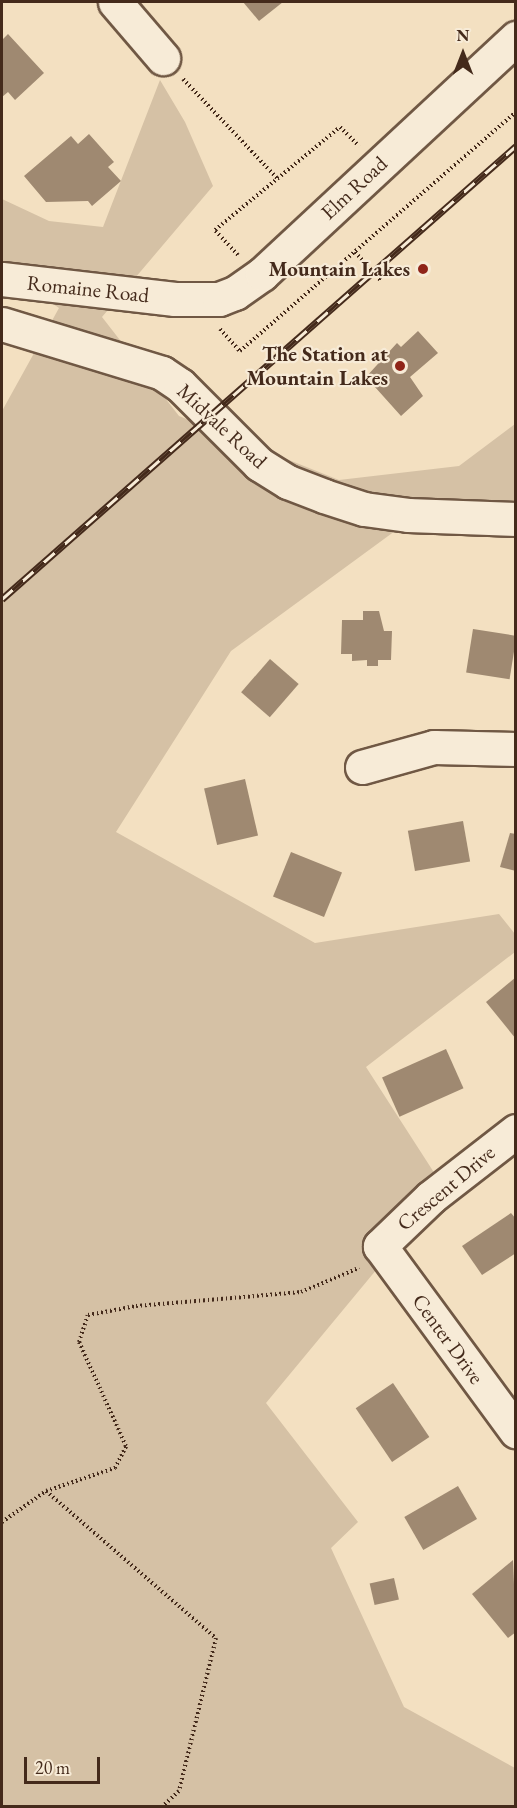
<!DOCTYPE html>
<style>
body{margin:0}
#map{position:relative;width:517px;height:1808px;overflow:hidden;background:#f3e0c1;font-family:"EB Garamond",serif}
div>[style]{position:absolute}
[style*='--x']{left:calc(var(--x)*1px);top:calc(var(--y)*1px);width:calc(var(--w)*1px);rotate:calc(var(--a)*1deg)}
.green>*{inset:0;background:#d5c1a5}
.building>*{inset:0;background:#9f8971;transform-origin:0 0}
.path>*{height:4px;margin-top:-2px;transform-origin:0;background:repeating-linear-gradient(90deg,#442a1b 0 1.5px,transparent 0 4.5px)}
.roads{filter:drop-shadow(2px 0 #705844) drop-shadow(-2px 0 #705844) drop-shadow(0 2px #705844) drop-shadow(0 -2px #705844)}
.minor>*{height:33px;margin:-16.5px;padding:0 16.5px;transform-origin:16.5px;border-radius:16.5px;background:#f7ebd7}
.rail>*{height:7px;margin-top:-3.5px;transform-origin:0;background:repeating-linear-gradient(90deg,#f7ebd7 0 14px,#442a1b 0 28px);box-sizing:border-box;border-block:2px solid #442a1b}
.dots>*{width:16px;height:16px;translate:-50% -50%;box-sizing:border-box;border:3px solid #f7ebd7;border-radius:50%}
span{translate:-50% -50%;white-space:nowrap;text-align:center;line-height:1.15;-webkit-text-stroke:4.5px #f7ebd7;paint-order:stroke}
.street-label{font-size:21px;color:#442a1b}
.poi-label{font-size:21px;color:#442a1b;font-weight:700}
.right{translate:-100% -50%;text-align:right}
.frame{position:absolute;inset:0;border:3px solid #442a1b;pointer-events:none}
.north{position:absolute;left:433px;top:24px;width:60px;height:60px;-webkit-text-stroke:4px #f7ebd7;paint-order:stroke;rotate:0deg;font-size:16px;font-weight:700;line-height:24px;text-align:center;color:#442a1b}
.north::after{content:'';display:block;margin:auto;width:21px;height:27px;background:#442a1b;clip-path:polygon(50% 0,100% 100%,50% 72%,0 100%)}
.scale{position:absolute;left:24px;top:1757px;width:76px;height:27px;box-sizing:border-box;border:3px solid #442a1b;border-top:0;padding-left:8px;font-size:18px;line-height:21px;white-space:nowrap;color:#442a1b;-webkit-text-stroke:4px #f7ebd7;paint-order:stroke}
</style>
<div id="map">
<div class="green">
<i style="clip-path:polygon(160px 80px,185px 122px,213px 186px,102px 317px,179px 416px,339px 480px,459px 466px,515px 424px,515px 519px,410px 520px,231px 651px,116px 832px,315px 943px,499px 914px,515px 934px,515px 952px,366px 1067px,444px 1188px,266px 1403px,358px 1522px,331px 1548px,404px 1707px,515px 1768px,515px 1806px,2px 1806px,2px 411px,59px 308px,2px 269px,2px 199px,49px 221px,103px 227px)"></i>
</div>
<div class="building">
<i style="clip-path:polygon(243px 2px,283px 2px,259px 21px)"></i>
<i style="clip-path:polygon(8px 34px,44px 73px,15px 100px,8px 92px,2px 97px,2px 40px)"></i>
<i style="clip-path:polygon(89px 134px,114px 162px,108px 167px,121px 181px,92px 206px,88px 201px,46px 202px,24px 176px,71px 136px,78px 144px)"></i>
<i style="clip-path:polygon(418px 331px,438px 353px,410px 377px,423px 396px,401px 416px,366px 377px,397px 343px,401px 347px)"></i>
<i style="clip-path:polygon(363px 611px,379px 611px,384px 631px,392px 631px,391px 660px,378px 660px,378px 666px,367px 666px,367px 660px,352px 661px,352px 654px,341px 654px,342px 620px,363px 620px)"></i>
<i style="left:473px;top:629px;width:44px;height:44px;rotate:9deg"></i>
<i style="left:270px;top:659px;width:38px;height:44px;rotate:41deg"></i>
<i style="left:245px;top:779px;width:58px;height:42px;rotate:77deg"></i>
<i style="left:463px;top:821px;width:41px;height:56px;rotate:80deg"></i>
<i style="clip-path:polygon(510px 833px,516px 834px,516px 871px,500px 867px)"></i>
<i style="left:291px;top:852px;width:55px;height:48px;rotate:22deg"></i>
<i style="clip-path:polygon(516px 977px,516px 1039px,486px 1002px)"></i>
<i style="left:446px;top:1049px;width:43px;height:70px;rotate:66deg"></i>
<i style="clip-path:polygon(511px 1213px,516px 1219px,516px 1253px,482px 1275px,462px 1246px)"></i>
<i style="left:393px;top:1383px;width:65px;height:45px;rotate:56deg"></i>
<i style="left:458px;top:1486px;width:38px;height:62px;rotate:60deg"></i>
<i style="clip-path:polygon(513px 1560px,516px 1632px,508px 1638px,472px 1594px)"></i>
<i style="left:394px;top:1578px;width:22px;height:25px;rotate:77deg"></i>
</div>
<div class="path">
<i style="--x:183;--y:79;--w:137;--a:46.5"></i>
<i style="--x:355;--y:252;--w:39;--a:48"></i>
<i style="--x:238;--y:255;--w:34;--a:-133"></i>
<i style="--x:215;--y:230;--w:162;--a:-39.5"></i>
<i style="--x:340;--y:127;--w:27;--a:45"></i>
<i style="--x:220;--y:329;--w:30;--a:48"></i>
<i style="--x:240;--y:351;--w:365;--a:-40.9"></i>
<i style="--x:46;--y:1491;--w:73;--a:-18.4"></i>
<i style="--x:115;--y:1468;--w:25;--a:-63"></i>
<i style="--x:126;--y:1446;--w:114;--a:-114.3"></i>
<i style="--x:79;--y:1342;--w:28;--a:-72"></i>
<i style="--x:88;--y:1315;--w:49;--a:-10.6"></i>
<i style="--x:136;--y:1306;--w:166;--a:-4.8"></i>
<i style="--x:301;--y:1292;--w:63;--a:-22.5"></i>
<i style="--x:2;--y:1522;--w:54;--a:-35.2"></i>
<i style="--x:46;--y:1491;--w:225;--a:40.9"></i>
<i style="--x:216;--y:1638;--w:157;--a:103.6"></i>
<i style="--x:179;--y:1791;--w:22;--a:137"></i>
</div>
<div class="roads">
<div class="minor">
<i style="--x:115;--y:2;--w:74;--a:49.4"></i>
<i style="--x:2;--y:279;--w:174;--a:6.6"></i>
<i style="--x:175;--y:299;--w:44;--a:0"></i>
<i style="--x:219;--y:299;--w:17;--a:-21"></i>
<i style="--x:235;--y:293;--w:33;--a:-35"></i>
<i style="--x:262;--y:274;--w:347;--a:-42.9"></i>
<i style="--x:2;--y:324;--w:167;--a:17"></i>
<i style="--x:162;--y:373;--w:22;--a:34"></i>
<i style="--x:180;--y:385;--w:112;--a:45"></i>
<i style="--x:259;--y:464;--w:34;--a:32"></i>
<i style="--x:288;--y:482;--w:39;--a:21"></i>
<i style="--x:324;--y:496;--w:42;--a:18"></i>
<i style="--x:364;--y:509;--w:44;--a:7.8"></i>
<i style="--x:408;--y:515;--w:108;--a:2.1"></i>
<i style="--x:362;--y:767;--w:75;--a:-15.5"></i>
<i style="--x:434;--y:747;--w:82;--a:1.4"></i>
<i style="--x:516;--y:1131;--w:108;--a:142.2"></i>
<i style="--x:431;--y:1197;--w:71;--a:136.1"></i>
<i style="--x:380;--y:1246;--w:230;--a:53.7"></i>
</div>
</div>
<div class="rail">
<i style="--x:2;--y:599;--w:685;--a:-41.39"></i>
</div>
<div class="dots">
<i style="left:423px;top:269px;background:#8f2418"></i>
<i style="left:400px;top:366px;background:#8f2418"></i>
</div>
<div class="street-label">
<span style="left:354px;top:188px;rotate:-43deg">Elm Road</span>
<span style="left:88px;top:289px;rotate:6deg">Romaine Road</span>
<span style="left:222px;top:426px;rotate:43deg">Midvale Road</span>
<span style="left:446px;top:1188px;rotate:-40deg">Crescent Drive</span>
<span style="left:448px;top:1339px;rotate:54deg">Center Drive</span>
</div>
<div class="poi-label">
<span class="right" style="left:410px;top:269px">Mountain Lakes</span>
<span class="right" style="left:388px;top:366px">The Station at<br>Mountain Lakes</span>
</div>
<div class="frame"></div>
<div class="north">N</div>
<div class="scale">20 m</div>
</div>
